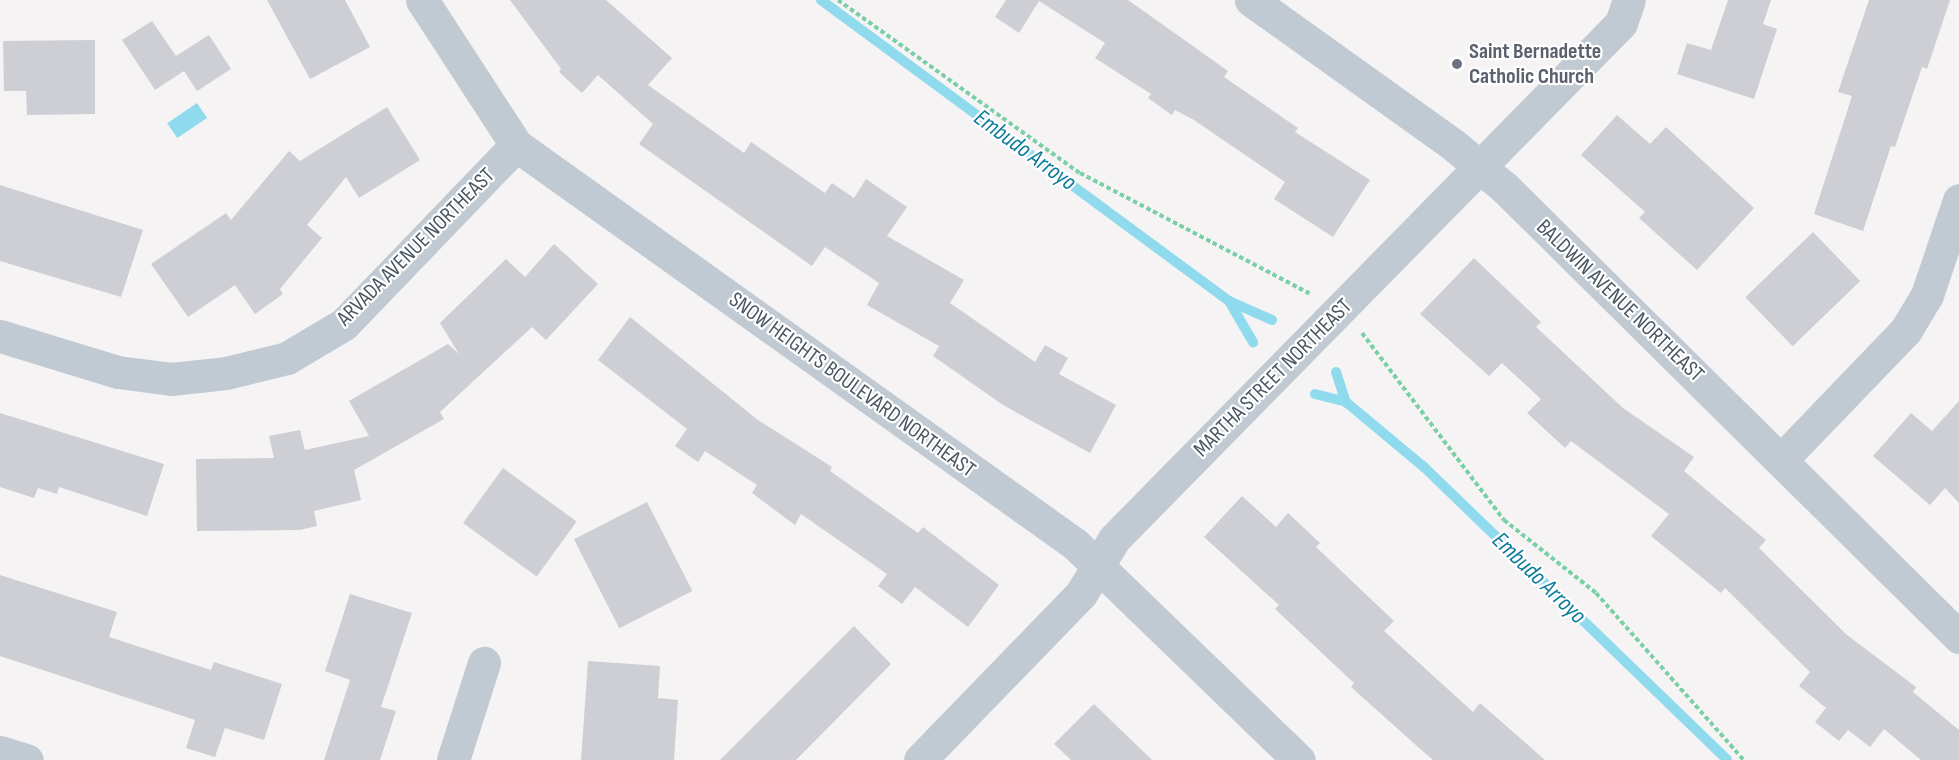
<!DOCTYPE html>
<style>
body{margin:0}
#map{position:relative;width:1959px;height:760px;overflow:hidden;background:#f5f3f3;font-family:"Sofia Sans Condensed",sans-serif}
div>[style]{position:absolute}
[style*='--x']{left:calc(var(--x)*1px);top:calc(var(--y)*1px);width:calc(var(--w)*1px);rotate:calc(var(--a)*1deg)}
.water>*{inset:0;background:#90daee;transform-origin:0 0}
.stream>*{height:10px;margin:-5px;padding:0 5px;transform-origin:5px;border-radius:5px;background:#90daee}
.building>*{inset:0;background:#cdcfd5;transform-origin:0 0}
.path>*{height:4px;margin-top:-2px;transform-origin:0;background:repeating-linear-gradient(90deg,#7ad0a6 0 4.5px,transparent 0 7.5px)}
.minor>*{height:33px;margin:-16.5px;padding:0 16.5px;transform-origin:16.5px;border-radius:16.5px;background:#c1cad2}
.dots>*{width:16px;height:16px;translate:-50% -50%;box-sizing:border-box;border:3px solid #fff;border-radius:50%}
span{translate:-50% -50%;white-space:nowrap;text-align:center;line-height:1.15;-webkit-text-stroke:4.5px #fff;paint-order:stroke}
.worship-label{font-size:22px;color:#5b616d;font-weight:700}
.left{translate:0 -50%;text-align:left}
.street-label{font-size:22px;color:#4a5661}
.water-label{font-size:24px;color:#0c7c9b;font-style:italic}
</style>
<div id="map">
<div class="water">
<i style="left:197px;top:103px;width:18px;height:36px;rotate:56deg"></i>
</div>
<div class="stream">
<i style="--x:821;--y:0;--w:507;--a:36.42"></i>
<i style="--x:1229;--y:301;--w:47;--a:23.8"></i>
<i style="--x:1229;--y:301;--w:48;--a:59.7"></i>
<i style="--x:1336;--y:372;--w:32;--a:72"></i>
<i style="--x:1315;--y:394;--w:32;--a:14"></i>
<i style="--x:1346;--y:402;--w:102;--a:39.8"></i>
<i style="--x:1424;--y:467;--w:421;--a:44"></i>
</div>
<div class="building">
<i style="clip-path:polygon(267px 0,345px 0,370px 47px,310px 79px)"></i>
<i style="clip-path:polygon(510px 0,606px 0,672px 58px,648px 85px,744px 153px,751px 142px,825px 193px,832px 183px,854px 198px,866px 179px,907px 207px,887px 236px,964px 280px,950px 303px,1035px 362px,1045px 345px,1068px 358px,1059px 374px,1116px 405px,1090px 453px,1003px 405px,933px 356px,939px 346px,867px 305px,879px 283px,825px 247px,812px 266px,639px 144px,653px 124px,598px 75px,582px 93px,559px 72px,561px 69px)"></i>
<i style="clip-path:polygon(1006px 0,1128px 0,1228px 71px,1224px 77px,1298px 128px,1295px 132px,1370px 180px,1333px 237px,1274px 199px,1285px 182px,1194px 120px,1175px 110px,1172px 115px,1148px 98px,1151px 94px,1095px 58px,1105px 43px,1039px 1px,1019px 33px,995px 17px)"></i>
<i style="clip-path:polygon(1728px 0,1771px 0,1763px 24px,1777px 29px,1754px 99px,1677px 74px,1687px 43px,1711px 50px)"></i>
<i style="clip-path:polygon(1869px 0,1950px 0,1927px 69px,1922px 67px,1895px 147px,1891px 146px,1863px 231px,1814px 214px,1852px 96px,1838px 92px)"></i>
<i style="clip-path:polygon(152px 21px,176px 56px,209px 35px,231px 69px,197px 91px,184px 71px,155px 90px,122px 40px)"></i>
<i style="clip-path:polygon(95px 40px,95px 114px,27px 115px,26px 91px,4px 91px,3px 41px)"></i>
<i style="clip-path:polygon(387px 107px,420px 160px,359px 198px,346px 177px,307px 225px,322px 238px,280px 289px,283px 294px,255px 314px,235px 285px,188px 317px,151px 264px,226px 213px,231px 220px,289px 151px,300px 161px)"></i>
<i style="clip-path:polygon(1617px 115px,1650px 144px,1666px 127px,1754px 208px,1697px 270px,1639px 218px,1645px 212px,1581px 155px)"></i>
<i style="clip-path:polygon(0 185px,143px 230px,121px 297px,0 261px)"></i>
<i style="left:1813px;top:232px;width:68px;height:94px;rotate:46deg"></i>
<i style="clip-path:polygon(554px 244px,598px 284px,546px 340px,532px 327px,440px 412px,444px 419px,354px 470px,361px 500px,314px 511px,317px 526px,300px 530px,197px 531px,196px 459px,274px 458px,269px 436px,300px 430px,305px 450px,369px 436px,349px 401px,448px 344px,459px 354px,440px 323px,506px 259px,525px 277px)"></i>
<i style="clip-path:polygon(1474px 258px,1541px 322px,1536px 327px,1623px 408px,1694px 457px,1684px 471px,1766px 540px,1759px 548px,1847px 635px,1916px 687px,1913px 692px,1959px 730px,1959px 760px,1921px 760px,1884px 729px,1870px 747px,1848px 730px,1839px 741px,1815px 722px,1826px 708px,1799px 686px,1810px 672px,1725px 588px,1721px 593px,1651px 536px,1669px 514px,1571px 441px,1565px 448px,1527px 413px,1541px 399px,1502px 363px,1489px 376px,1420px 314px)"></i>
<i style="clip-path:polygon(630px 317px,758px 420px,832px 467px,830px 471px,918px 533px,923px 527px,999px 585px,968px 627px,915px 587px,902px 604px,878px 586px,887px 574px,801px 514px,795px 525px,752px 493px,757px 485px,705px 451px,698px 462px,675px 446px,687px 429px,598px 360px)"></i>
<i style="clip-path:polygon(1959px 401px,1959px 503px,1945px 488px,1930px 505px,1873px 456px,1911px 413px,1932px 431px)"></i>
<i style="clip-path:polygon(0 413px,164px 464px,147px 516px,59px 487px,57px 494px,38px 488px,34px 498px,0 487px)"></i>
<i style="left:503px;top:468px;width:91px;height:68px;rotate:36deg"></i>
<i style="clip-path:polygon(1242px 496px,1276px 527px,1288px 513px,1320px 543px,1316px 547px,1394px 621px,1384px 631px,1473px 712px,1480px 703px,1545px 760px,1433px 760px,1418px 747px,1351px 687px,1354px 683px,1275px 609px,1279px 605px,1204px 537px)"></i>
<i style="left:647px;top:502px;width:100px;height:82px;rotate:63deg"></i>
<i style="clip-path:polygon(0 575px,117px 612px,109px 637px,211px 670px,214px 662px,282px 684px,264px 740px,225px 728px,215px 757px,186px 748px,195px 720px,0 656px)"></i>
<i style="clip-path:polygon(350px 594px,412px 613px,381px 707px,396px 711px,380px 760px,324px 760px,350px 680px,325px 671px)"></i>
<i style="clip-path:polygon(854px 626px,891px 664px,796px 760px,720px 760px)"></i>
<i style="clip-path:polygon(588px 661px,660px 666px,658px 698px,678px 700px,674px 760px,581px 760px)"></i>
<i style="clip-path:polygon(1094px 704px,1152px 760px,1071px 760px,1054px 744px)"></i>
</div>
<div class="path">
<i style="--x:838;--y:0;--w:297;--a:35.6"></i>
<i style="--x:1080;--y:173;--w:259;--a:27.7"></i>
<i style="--x:1362;--y:333;--w:235;--a:52.8"></i>
<i style="--x:1504;--y:520;--w:117;--a:38.4"></i>
<i style="--x:1596;--y:593;--w:223;--a:48.5"></i>
</div>
<div class="minor">
<i style="--x:422;--y:0;--w:173;--a:57"></i>
<i style="--x:516;--y:145;--w:687;--a:35.52"></i>
<i style="--x:1075;--y:544;--w:311;--a:44"></i>
<i style="--x:1251;--y:0;--w:252;--a:35.6"></i>
<i style="--x:1456;--y:147;--w:64;--a:39.9"></i>
<i style="--x:1505;--y:188;--w:639;--a:44.68"></i>
<i style="--x:0;--y:336;--w:123;--a:17"></i>
<i style="--x:118;--y:372;--w:53;--a:7.5"></i>
<i style="--x:171;--y:379;--w:55;--a:-6.2"></i>
<i style="--x:226;--y:373;--w:63;--a:-13.8"></i>
<i style="--x:287;--y:358;--w:66;--a:-30.8"></i>
<i style="--x:344;--y:324;--w:248;--a:-46.1"></i>
<i style="--x:1782;--y:459;--w:179;--a:-46.1"></i>
<i style="--x:1906;--y:330;--w:41;--a:-59"></i>
<i style="--x:1927;--y:295;--w:100;--a:-71.4"></i>
<i style="--x:0;--y:752;--w:28;--a:17"></i>
<i style="--x:453;--y:760;--w:102;--a:-72.3"></i>
<i style="--x:920;--y:760;--w:231;--a:-45.9"></i>
<i style="--x:1081;--y:594;--w:64;--a:-59"></i>
<i style="--x:1114;--y:539;--w:723;--a:-45.5"></i>
<i style="--x:1621;--y:23;--w:24;--a:-71"></i>
</div>
<div class="dots">
<i style="left:1457px;top:64px;background:#6b7280"></i>
</div>
<div class="worship-label">
<span class="left" style="left:1469px;top:64px">Saint Bernadette<br>Catholic Church</span>
</div>
<div class="street-label">
<span style="left:416px;top:247px;rotate:-45deg">ARVADA AVENUE NORTHEAST</span>
<span style="left:1620px;top:301px;rotate:44deg">BALDWIN AVENUE NORTHEAST</span>
<span style="left:1273px;top:378px;rotate:-45deg">MARTHA STREET NORTHEAST</span>
<span style="left:852px;top:385px;rotate:36deg">SNOW HEIGHTS BOULEVARD NORTHEAST</span>
</div>
<div class="water-label">
<span style="left:1025px;top:150px;rotate:36deg">Embudo Arroyo</span>
<span style="left:1539px;top:578px;rotate:44deg">Embudo Arroyo</span>
</div>
</div>
